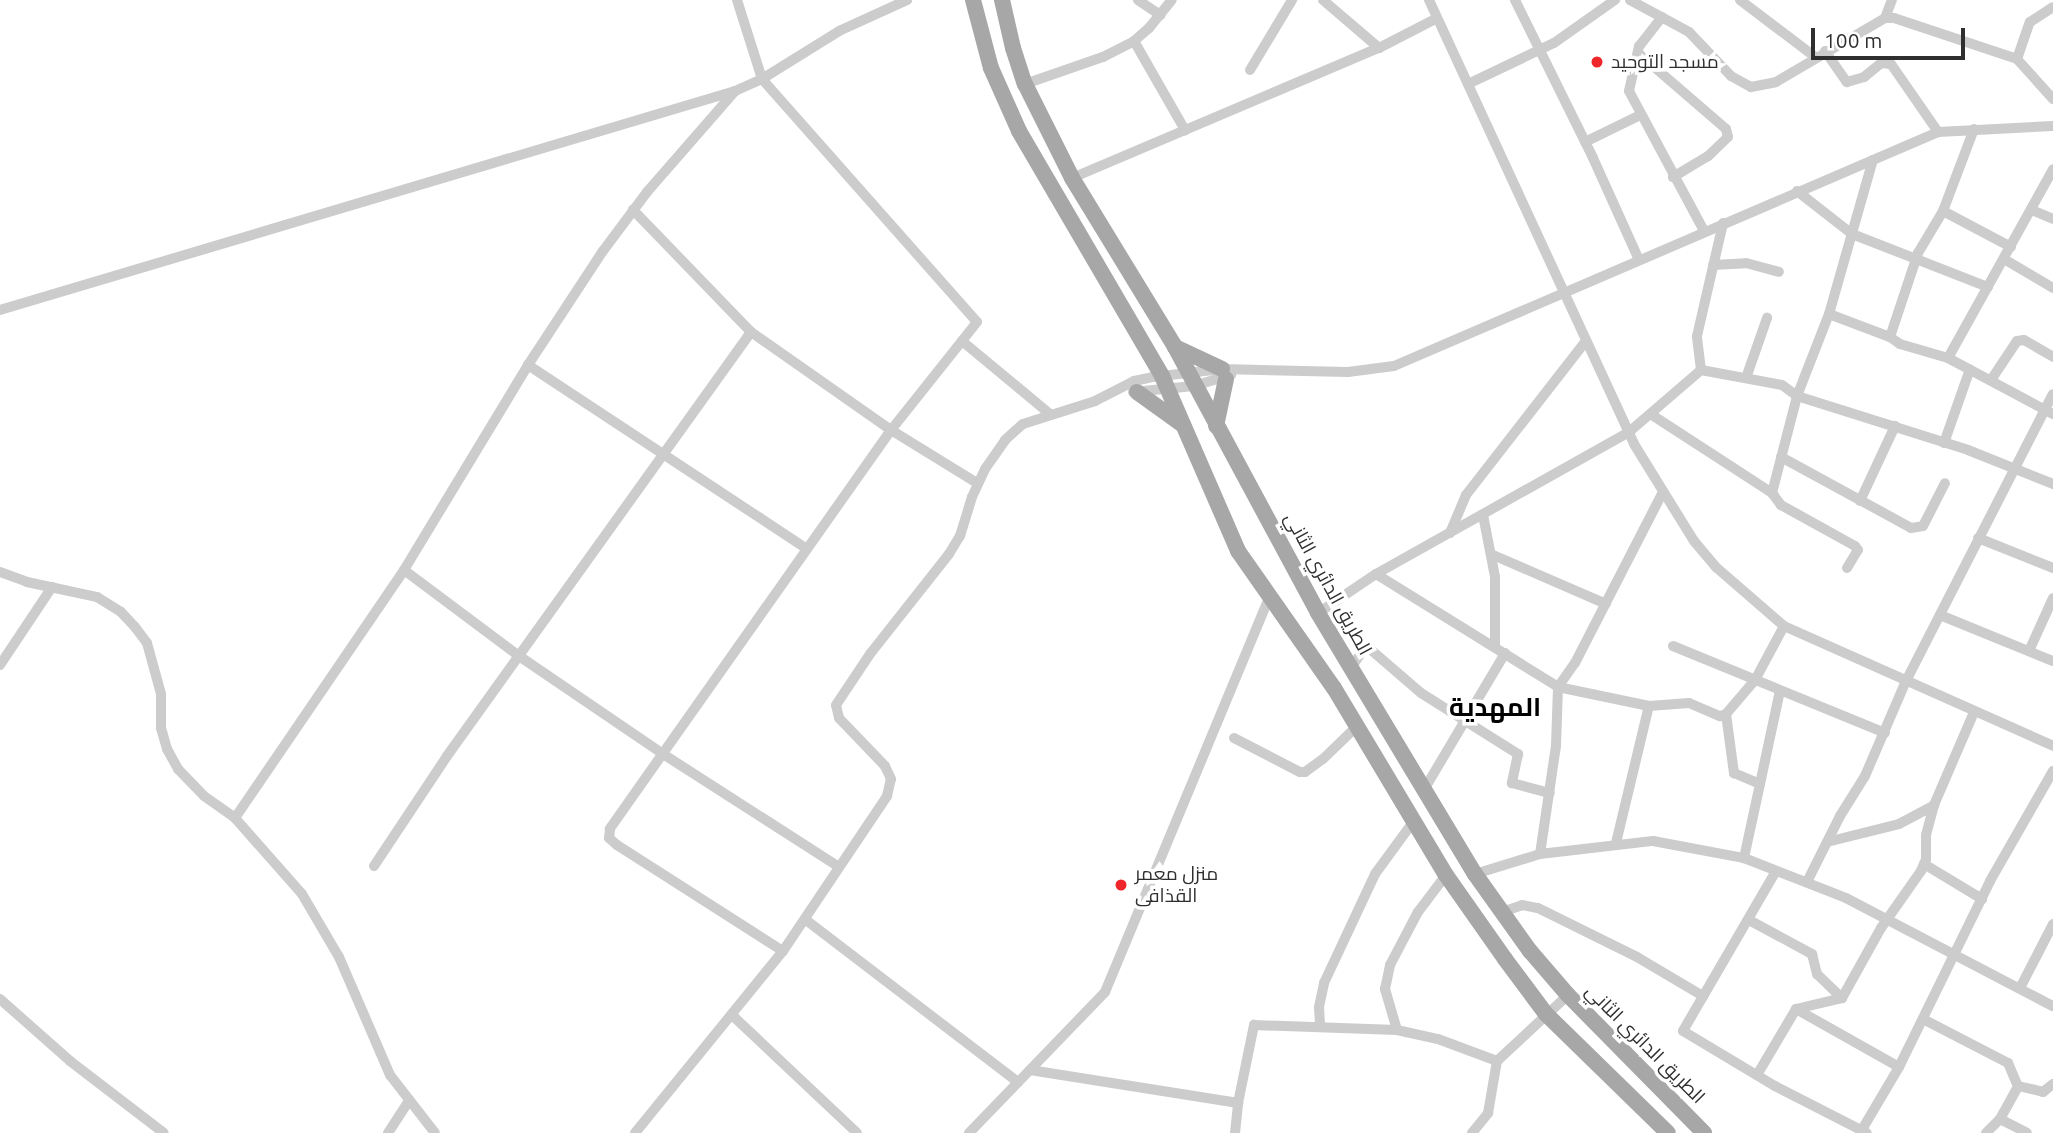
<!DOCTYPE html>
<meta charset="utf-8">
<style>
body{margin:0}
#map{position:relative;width:2053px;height:1133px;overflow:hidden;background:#fff;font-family:Ubuntu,Cairo,sans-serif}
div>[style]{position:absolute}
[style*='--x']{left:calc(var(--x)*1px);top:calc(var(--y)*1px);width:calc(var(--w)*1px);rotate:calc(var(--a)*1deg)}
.minor>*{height:10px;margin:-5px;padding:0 5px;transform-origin:5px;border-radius:5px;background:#ccc}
.primary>*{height:16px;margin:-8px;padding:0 8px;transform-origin:8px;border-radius:8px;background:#a7a7a7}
.dots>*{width:19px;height:19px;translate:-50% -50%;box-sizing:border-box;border:4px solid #fff;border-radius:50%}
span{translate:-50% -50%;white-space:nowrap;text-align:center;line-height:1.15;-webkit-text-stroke:7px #fff;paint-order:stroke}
.poi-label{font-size:19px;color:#2f2f2f}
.left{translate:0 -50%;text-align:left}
.street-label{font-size:19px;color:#2f2f2f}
.district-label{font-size:26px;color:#000;font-weight:700}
.scale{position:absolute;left:1811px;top:28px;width:154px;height:32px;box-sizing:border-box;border:4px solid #2f2f2f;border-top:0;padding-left:9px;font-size:21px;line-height:24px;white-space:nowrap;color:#2f2f2f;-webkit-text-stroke:5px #fff;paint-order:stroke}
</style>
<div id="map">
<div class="minor">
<i style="--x:737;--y:0;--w:83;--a:72.4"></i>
<i style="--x:762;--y:79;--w:324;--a:48.5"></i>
<i style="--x:977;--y:322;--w:138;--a:128.5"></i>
<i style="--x:891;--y:430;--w:488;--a:125.2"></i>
<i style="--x:610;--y:829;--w:9;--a:96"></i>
<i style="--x:609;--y:838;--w:11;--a:41"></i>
<i style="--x:617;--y:845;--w:197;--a:32.6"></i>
<i style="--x:1138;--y:0;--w:27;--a:34"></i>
<i style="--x:1323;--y:0;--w:74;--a:40.6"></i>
<i style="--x:1379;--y:48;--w:65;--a:-27.3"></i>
<i style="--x:1429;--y:0;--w:489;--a:65.2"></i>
<i style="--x:1634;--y:444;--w:114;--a:58.3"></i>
<i style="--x:1694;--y:541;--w:35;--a:50"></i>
<i style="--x:1717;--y:568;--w:89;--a:40.9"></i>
<i style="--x:1784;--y:626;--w:295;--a:24"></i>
<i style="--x:1515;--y:0;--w:176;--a:63.7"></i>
<i style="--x:1593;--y:158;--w:112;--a:65.7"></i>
<i style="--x:1630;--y:0;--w:67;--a:28.5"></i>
<i style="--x:1689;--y:32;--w:61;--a:46.3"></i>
<i style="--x:1731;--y:76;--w:23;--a:29"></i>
<i style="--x:1751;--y:87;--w:25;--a:-11"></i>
<i style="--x:1776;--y:82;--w:126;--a:-30.4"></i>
<i style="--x:1885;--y:18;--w:9;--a:0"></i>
<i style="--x:1894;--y:18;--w:130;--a:18.4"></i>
<i style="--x:2017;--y:59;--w:54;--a:48"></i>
<i style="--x:1740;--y:0;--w:94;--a:37.2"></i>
<i style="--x:1662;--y:17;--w:37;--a:128"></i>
<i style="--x:1639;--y:46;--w:46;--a:102.5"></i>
<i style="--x:1629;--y:91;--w:159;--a:61.8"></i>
<i style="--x:1885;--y:18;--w:19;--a:-69"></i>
<i style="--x:1134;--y:41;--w:103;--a:60.2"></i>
<i style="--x:1825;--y:51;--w:38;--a:55"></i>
<i style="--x:1847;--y:82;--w:18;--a:-16"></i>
<i style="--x:1864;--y:77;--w:22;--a:-39"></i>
<i style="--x:1881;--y:63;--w:10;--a:6"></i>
<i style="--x:1891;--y:64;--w:83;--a:55.3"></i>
<i style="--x:1638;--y:53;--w:116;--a:40.8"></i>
<i style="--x:1726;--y:129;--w:8;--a:76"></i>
<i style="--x:1728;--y:137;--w:28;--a:136"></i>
<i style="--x:1708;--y:156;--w:41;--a:149"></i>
<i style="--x:2017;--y:59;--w:39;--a:-71"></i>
<i style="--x:2030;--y:22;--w:27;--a:-33"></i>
<i style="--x:1250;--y:70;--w:82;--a:-59"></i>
<i style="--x:1025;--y:84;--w:83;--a:-19.1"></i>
<i style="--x:1103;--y:57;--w:35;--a:-27"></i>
<i style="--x:1134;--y:41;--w:20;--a:-41"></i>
<i style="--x:1149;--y:28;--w:36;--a:-51"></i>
<i style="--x:1468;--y:84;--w:95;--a:-25.5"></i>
<i style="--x:1554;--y:43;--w:75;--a:-35.2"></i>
<i style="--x:1974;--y:129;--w:88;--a:110.7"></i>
<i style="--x:1943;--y:211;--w:77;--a:27.9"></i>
<i style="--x:1585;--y:142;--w:61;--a:-26.1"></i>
<i style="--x:1072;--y:178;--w:333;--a:-23"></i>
<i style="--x:1797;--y:191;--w:70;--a:38"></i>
<i style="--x:1852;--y:234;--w:146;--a:21.3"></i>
<i style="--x:2032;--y:210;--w:23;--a:23"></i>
<i style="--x:2004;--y:259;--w:57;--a:30.6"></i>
<i style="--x:1713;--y:265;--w:33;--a:-3"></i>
<i style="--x:1746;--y:263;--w:34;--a:15"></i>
<i style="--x:0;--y:310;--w:767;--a:-16.59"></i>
<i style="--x:735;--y:91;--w:30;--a:-24"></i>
<i style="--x:762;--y:79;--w:91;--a:-31.9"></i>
<i style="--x:839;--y:31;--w:75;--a:-24.5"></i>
<i style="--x:1829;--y:314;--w:65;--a:20.7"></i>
<i style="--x:1890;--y:337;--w:12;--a:35"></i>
<i style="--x:1900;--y:344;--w:50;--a:16.3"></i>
<i style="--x:1948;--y:358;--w:119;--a:28.1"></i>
<i style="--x:751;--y:332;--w:171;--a:35"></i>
<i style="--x:891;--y:430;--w:101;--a:31.6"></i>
<i style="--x:1890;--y:337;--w:89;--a:-71.6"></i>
<i style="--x:1918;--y:253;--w:49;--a:-59.2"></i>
<i style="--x:962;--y:341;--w:114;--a:39.7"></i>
<i style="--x:1948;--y:358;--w:216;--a:-60.9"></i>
<i style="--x:528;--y:365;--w:334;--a:33.4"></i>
<i style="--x:1701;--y:370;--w:34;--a:-97"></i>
<i style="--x:1697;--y:336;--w:116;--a:-77"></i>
<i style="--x:1746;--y:378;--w:64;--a:-70.7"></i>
<i style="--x:1991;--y:380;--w:47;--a:-56.3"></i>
<i style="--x:2017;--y:341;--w:7;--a:-8"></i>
<i style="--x:2024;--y:340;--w:34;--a:30"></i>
<i style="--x:1133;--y:392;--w:61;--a:-5.6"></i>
<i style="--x:1194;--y:386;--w:39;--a:-17"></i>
<i style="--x:1652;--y:415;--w:143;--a:33"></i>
<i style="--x:1944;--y:443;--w:78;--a:-70.6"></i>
<i style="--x:1781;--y:457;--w:148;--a:28.6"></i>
<i style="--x:1911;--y:528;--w:12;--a:-9"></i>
<i style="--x:1923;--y:526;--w:48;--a:-62.9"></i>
<i style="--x:1860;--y:501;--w:83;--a:-65"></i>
<i style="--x:1483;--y:515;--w:63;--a:79"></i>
<i style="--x:1495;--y:577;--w:69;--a:90"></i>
<i style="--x:1450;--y:533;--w:41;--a:-67.2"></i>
<i style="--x:1466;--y:495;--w:195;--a:-52.1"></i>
<i style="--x:1978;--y:538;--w:81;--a:21.8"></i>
<i style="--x:1493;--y:555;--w:123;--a:23.4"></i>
<i style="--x:1847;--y:568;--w:21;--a:-59"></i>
<i style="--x:1858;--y:550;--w:5;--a:-127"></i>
<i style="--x:1855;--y:546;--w:85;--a:-151"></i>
<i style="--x:1781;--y:505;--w:15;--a:-127"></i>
<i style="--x:1772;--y:493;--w:100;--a:-75.5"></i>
<i style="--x:1797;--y:396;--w:88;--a:-68.7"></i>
<i style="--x:1829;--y:314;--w:160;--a:-74.1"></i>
<i style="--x:404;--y:570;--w:144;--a:36.8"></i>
<i style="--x:519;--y:656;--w:174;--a:34.2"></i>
<i style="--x:663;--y:754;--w:209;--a:32.7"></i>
<i style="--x:0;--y:572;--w:29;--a:20"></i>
<i style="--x:27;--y:582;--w:72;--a:12.1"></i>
<i style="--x:97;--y:597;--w:28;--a:32"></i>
<i style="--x:121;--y:612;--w:21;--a:47"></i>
<i style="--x:135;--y:627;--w:20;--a:53"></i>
<i style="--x:147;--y:643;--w:53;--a:74.6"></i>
<i style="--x:161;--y:694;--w:34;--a:90"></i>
<i style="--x:161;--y:728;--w:22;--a:74"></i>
<i style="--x:167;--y:749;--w:23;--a:61"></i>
<i style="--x:178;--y:769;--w:37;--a:46"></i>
<i style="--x:204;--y:796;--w:38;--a:35"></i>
<i style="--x:235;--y:818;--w:101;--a:48.6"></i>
<i style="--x:302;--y:894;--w:73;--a:59.6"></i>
<i style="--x:339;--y:957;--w:129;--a:66.6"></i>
<i style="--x:390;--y:1075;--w:73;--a:52.2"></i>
<i style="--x:1376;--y:574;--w:214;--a:31.8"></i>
<i style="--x:1558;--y:687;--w:93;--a:11.8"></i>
<i style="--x:1649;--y:706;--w:40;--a:-4.3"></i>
<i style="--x:1689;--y:703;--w:34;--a:23"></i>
<i style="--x:1720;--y:716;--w:6;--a:-18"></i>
<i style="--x:1726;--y:714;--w:45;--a:-49.5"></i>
<i style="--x:1755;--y:680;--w:61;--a:-61.8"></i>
<i style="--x:1318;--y:613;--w:70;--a:-33.9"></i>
<i style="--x:1376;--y:574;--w:290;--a:-29.3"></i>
<i style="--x:1629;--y:432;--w:95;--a:-40.7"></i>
<i style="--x:1701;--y:370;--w:82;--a:10.5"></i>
<i style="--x:1782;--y:385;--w:19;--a:36"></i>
<i style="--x:1797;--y:396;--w:179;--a:17.5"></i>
<i style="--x:1968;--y:450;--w:92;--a:21.8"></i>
<i style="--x:1940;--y:615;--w:122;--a:22.2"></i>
<i style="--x:1673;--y:646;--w:229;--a:22.3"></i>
<i style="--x:2029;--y:651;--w:58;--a:-65.6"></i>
<i style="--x:0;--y:665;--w:94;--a:-56.3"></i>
<i style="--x:1351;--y:668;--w:23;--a:-56"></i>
<i style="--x:1364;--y:649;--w:6;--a:0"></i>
<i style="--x:1370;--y:649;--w:67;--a:40.8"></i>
<i style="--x:1421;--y:693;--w:115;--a:32.2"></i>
<i style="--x:1518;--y:754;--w:30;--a:102"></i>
<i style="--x:1512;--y:783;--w:39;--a:15"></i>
<i style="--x:1726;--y:714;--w:60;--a:82.3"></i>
<i style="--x:1734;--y:773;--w:28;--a:23"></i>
<i style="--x:1760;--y:784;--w:76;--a:102.2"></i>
<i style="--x:1234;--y:738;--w:74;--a:27.3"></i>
<i style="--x:1300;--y:772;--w:5;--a:0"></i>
<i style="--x:1305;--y:772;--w:22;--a:-36"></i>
<i style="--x:1323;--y:759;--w:47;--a:-44.1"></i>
<i style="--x:1760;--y:784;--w:95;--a:-77.9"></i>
<i style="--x:1425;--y:788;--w:157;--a:-59.3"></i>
<i style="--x:235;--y:818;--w:300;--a:-55.7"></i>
<i style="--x:404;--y:570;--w:240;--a:-58.8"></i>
<i style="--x:528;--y:365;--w:136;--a:-56.7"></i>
<i style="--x:603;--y:251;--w:74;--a:-53.3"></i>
<i style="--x:647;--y:192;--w:134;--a:-48.9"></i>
<i style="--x:1827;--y:842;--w:74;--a:-14"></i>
<i style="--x:1899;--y:824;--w:40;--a:-28"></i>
<i style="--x:1616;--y:843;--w:141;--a:-76.5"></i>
<i style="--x:1540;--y:854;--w:110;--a:-81.6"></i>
<i style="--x:1556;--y:745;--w:58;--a:-88"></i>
<i style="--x:1558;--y:687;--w:29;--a:-55"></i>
<i style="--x:1575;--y:663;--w:192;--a:-62.8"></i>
<i style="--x:1924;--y:864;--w:68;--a:31.1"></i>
<i style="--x:374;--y:866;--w:132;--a:-56.4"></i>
<i style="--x:447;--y:756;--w:522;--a:-54.36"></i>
<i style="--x:751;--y:332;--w:170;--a:-134"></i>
<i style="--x:1776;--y:871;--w:185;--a:120.2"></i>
<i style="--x:1683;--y:1031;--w:107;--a:30.9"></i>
<i style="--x:1775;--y:1086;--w:103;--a:27.1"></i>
<i style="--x:1475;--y:874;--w:68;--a:-17.1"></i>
<i style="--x:1540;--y:854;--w:114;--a:-6.6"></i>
<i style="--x:1653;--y:841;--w:93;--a:10.6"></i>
<i style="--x:1744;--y:858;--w:110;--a:21.4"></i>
<i style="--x:1846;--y:898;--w:233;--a:27.6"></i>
<i style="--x:1807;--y:882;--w:74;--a:-63.4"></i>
<i style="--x:1840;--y:816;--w:47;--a:-58"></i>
<i style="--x:1865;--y:776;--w:103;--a:-66.7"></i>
<i style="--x:1906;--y:681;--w:322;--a:-62.9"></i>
<i style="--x:1502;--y:912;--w:21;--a:-19"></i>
<i style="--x:1522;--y:905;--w:16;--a:11"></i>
<i style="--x:1538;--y:908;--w:110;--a:26.3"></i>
<i style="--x:1637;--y:957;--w:77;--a:30.6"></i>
<i style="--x:806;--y:920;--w:267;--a:37.4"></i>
<i style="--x:1749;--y:920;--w:72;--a:28.4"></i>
<i style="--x:1812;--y:954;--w:21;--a:76"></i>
<i style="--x:1817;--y:974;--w:35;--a:44"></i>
<i style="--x:2020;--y:988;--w:72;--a:-62.7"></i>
<i style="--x:0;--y:999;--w:94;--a:41.5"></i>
<i style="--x:70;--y:1061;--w:118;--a:37.5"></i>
<i style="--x:1796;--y:1009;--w:118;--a:29.4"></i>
<i style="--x:733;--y:1016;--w:170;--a:43.3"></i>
<i style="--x:1923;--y:1019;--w:96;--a:27.4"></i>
<i style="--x:2008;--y:1063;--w:25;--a:67"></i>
<i style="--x:1320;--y:1025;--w:18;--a:-93"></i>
<i style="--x:1319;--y:1007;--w:25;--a:-78"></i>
<i style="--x:1324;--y:983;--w:120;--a:-64.9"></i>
<i style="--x:1375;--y:874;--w:64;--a:-53.8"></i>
<i style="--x:1397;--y:1030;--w:43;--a:-106.3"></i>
<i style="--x:1385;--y:989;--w:25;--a:-78"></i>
<i style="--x:1390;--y:965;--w:60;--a:-62.2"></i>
<i style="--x:1418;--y:912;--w:46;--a:-52.9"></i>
<i style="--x:1030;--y:1070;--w:211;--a:9"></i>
<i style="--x:1757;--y:1075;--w:77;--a:-59.4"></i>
<i style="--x:1796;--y:1009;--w:47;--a:-13.4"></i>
<i style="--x:1842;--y:998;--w:80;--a:-60.9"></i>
<i style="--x:1881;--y:928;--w:70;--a:-54.9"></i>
<i style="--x:1921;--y:871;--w:13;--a:-67"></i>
<i style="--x:1926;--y:859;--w:24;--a:-90"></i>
<i style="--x:1926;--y:835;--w:31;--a:-75"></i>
<i style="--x:1934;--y:805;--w:101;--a:-66.7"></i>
<i style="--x:2000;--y:1119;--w:30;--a:27"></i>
<i style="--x:388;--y:1133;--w:37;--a:-57"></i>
<i style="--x:635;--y:1133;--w:235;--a:-50.9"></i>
<i style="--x:783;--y:951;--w:187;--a:-56.1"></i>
<i style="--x:887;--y:796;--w:17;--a:-77"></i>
<i style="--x:891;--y:779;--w:14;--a:-115"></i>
<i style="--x:885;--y:766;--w:66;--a:-133.8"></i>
<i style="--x:839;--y:718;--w:13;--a:-103"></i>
<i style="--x:836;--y:705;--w:61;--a:-56.3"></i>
<i style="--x:870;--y:654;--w:127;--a:-51.7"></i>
<i style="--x:949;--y:554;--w:21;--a:-59"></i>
<i style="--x:960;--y:536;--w:41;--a:-72.9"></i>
<i style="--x:972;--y:497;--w:31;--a:-65"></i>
<i style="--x:985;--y:469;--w:35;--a:-55"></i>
<i style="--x:1005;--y:440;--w:24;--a:-42"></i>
<i style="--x:1023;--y:424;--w:76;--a:-17.7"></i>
<i style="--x:1095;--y:401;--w:44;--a:-27.1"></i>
<i style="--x:1134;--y:381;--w:19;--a:-12"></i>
<i style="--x:1153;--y:377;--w:69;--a:-6.6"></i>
<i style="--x:1222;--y:369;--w:126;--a:1.4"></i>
<i style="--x:1348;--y:372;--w:46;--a:-7.4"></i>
<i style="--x:1394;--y:366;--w:592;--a:-23.27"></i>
<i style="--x:1938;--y:132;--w:115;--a:-3"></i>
<i style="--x:969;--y:1133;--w:196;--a:-46"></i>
<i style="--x:1105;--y:992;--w:430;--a:-67.4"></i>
<i style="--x:1235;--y:1133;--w:30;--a:-84"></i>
<i style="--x:1238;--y:1103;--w:80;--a:-78.4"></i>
<i style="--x:1254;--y:1025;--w:143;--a:2"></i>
<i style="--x:1397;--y:1030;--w:42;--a:12.4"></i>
<i style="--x:1438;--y:1039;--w:63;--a:20.4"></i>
<i style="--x:1472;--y:1133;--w:26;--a:-51"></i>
<i style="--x:1488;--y:1113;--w:53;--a:-80.2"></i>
<i style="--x:1497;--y:1061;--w:97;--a:-42.9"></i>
<i style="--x:1860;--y:1133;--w:77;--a:-59.4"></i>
<i style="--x:1899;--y:1067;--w:207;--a:-63.9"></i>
<i style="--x:1990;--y:881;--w:127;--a:-60.2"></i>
<i style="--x:1986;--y:1133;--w:20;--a:-45"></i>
<i style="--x:2000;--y:1119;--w:38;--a:-61"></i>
<i style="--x:2018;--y:1086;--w:26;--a:13"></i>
<i style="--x:2043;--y:1092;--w:13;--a:-39"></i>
</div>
<div class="primary">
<i style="--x:973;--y:0;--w:70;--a:75.2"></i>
<i style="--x:991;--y:68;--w:69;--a:66"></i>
<i style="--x:1019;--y:131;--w:284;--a:59.7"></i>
<i style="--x:1162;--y:376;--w:191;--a:66.5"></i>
<i style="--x:1238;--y:551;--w:167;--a:55"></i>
<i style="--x:1334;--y:688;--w:218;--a:59.1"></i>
<i style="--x:1446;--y:875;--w:103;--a:54.9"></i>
<i style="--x:1505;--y:959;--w:69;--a:53.3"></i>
<i style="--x:1546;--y:1014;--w:170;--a:44.3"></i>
<i style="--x:1002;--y:0;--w:49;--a:77.1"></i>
<i style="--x:1013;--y:48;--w:38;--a:72"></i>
<i style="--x:1025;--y:84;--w:105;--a:63.4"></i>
<i style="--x:1072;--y:178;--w:198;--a:58.6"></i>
<i style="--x:1175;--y:347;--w:302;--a:61.7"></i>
<i style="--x:1318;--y:613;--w:305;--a:59"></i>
<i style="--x:1475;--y:874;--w:95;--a:54.5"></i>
<i style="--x:1530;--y:951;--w:58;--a:49.2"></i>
<i style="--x:1568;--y:995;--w:194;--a:45.4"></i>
<i style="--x:1175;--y:347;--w:52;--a:25.1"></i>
<i style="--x:1137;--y:392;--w:57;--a:35.7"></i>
<i style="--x:1216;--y:426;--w:48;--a:-78"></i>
</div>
<div class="dots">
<i style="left:1597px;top:62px;background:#f0272a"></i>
<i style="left:1121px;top:885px;background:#f0272a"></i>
</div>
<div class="poi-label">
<span class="left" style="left:1611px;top:62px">مسجد التوحيد</span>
<span class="left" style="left:1135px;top:885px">منزل معمر<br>القذافى</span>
</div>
<div class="street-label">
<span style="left:1328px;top:584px;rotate:61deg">الطريق الدائري الثاني</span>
<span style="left:1645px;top:1044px;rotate:45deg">الطريق الدائري الثاني</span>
</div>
<div class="district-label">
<span style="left:1495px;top:707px">المهدية</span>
</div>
<div class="scale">100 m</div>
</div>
